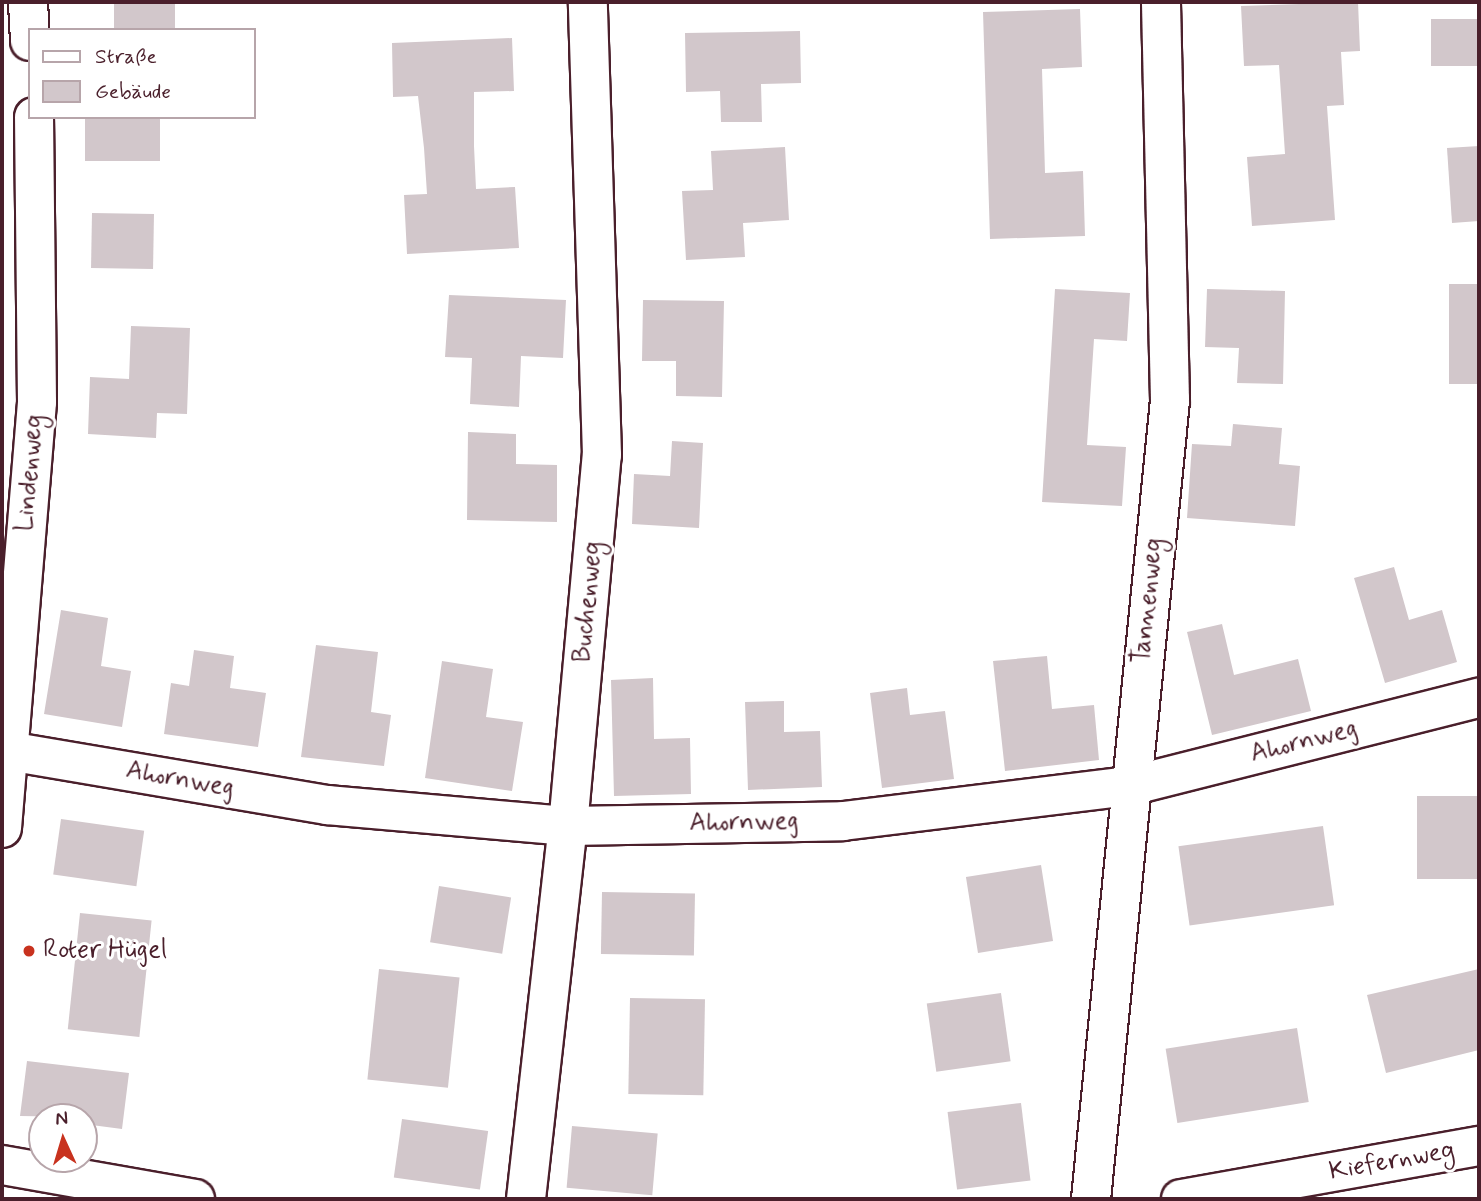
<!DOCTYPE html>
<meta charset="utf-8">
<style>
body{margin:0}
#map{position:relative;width:1481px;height:1201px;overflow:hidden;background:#fff;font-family:Mynerve,sans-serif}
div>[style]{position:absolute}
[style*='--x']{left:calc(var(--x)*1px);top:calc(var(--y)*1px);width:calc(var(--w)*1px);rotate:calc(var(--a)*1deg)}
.building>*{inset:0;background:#d2c7cb;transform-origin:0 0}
.roads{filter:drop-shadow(2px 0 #4a1f2b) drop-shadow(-2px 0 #4a1f2b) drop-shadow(0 2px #4a1f2b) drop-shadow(0 -2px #4a1f2b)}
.minor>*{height:38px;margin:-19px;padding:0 19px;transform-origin:19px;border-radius:19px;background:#fff}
.dots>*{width:19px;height:19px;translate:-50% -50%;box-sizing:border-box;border:4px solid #fff;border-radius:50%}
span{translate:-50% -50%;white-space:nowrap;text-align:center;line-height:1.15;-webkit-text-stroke:6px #fff;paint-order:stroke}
.street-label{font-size:26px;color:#4a1f2b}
.poi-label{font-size:26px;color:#4a1f2b}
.left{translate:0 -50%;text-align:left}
.frame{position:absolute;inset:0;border:4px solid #4a1f2b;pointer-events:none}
.legend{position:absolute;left:28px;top:28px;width:228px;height:91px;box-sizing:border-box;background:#fff;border:2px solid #b7a5aa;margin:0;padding:9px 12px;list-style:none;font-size:21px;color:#4a1f2b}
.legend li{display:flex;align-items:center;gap:14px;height:35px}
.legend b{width:35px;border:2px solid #b7a5aa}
.north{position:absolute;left:28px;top:1103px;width:70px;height:70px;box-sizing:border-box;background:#fff;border:2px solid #b7a5aa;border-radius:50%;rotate:356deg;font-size:19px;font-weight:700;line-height:28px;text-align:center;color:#4a1f2b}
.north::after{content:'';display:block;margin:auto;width:24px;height:32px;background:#c8321e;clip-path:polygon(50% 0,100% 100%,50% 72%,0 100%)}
</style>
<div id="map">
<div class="building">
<i style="left:114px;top:2px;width:61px;height:28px"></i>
<i style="clip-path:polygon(1358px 2px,1360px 51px,1341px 52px,1344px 105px,1327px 106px,1335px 220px,1252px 226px,1247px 157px,1285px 154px,1279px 65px,1244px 66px,1241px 6px)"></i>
<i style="clip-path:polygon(1080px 9px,1082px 67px,1042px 69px,1045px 173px,1083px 171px,1085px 236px,990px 239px,983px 12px)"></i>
<i style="left:1479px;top:19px;width:47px;height:48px;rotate:90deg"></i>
<i style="clip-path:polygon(800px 31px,801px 83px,761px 84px,762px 122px,721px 122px,720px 91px,686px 92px,685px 33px)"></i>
<i style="clip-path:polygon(512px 38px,514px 91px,474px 92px,474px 146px,476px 189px,515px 187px,519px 248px,407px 254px,404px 195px,427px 194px,424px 148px,418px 96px,393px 97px,392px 43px)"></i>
<i style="left:85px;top:117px;width:75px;height:44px"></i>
<i style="clip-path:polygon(1479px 146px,1479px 221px,1452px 223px,1447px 148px)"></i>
<i style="clip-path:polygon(785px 147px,789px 220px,743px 223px,745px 257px,686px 260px,682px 191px,713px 190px,711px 151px)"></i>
<i style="left:92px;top:213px;width:62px;height:55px;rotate:1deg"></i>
<i style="left:1449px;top:284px;width:30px;height:100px"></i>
<i style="clip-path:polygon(1055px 289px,1130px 293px,1127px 341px,1094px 339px,1087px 445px,1126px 447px,1122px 506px,1042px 502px)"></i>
<i style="clip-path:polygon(1207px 289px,1285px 291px,1283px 384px,1237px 383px,1239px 348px,1205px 347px)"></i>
<i style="clip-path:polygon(449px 295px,566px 300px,563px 358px,521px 356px,519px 407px,470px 404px,472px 358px,445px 357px)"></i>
<i style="clip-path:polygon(643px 300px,724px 301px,722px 397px,676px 396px,676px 361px,642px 361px)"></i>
<i style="clip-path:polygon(131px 326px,190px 328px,187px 414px,157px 413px,156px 438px,88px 434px,90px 377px,129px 379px)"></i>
<i style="clip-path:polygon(1233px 424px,1282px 428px,1279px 464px,1300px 466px,1295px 526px,1187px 518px,1192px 444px,1231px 446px)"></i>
<i style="clip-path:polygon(468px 432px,516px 434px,516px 464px,557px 465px,557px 522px,467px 520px)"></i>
<i style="clip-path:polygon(672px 441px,703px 443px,699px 528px,632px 524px,634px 474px,670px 476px)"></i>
<i style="clip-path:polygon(1394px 567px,1409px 620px,1442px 610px,1457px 662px,1385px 683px,1354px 578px)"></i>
<i style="clip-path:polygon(61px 610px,108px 618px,101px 666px,131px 671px,122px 727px,44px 714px)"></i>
<i style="clip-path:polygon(1222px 624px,1234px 675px,1298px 659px,1311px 711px,1212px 735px,1187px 632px)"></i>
<i style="clip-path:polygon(316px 645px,378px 652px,371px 712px,391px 715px,384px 766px,301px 757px)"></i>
<i style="clip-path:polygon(194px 650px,234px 656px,230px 688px,266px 693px,258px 747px,164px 734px,171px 683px,189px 686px)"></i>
<i style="clip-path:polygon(1047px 656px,1052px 709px,1094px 705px,1099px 760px,1005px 771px,993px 661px)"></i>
<i style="clip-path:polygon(442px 661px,493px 669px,486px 717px,523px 722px,512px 791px,425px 778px)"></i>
<i style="clip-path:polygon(653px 678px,654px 739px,690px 738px,691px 794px,614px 796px,611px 680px)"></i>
<i style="clip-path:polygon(907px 688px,910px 715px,945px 711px,954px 779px,882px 788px,870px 693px)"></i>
<i style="clip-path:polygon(784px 701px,784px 732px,820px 731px,822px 787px,748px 790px,745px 702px)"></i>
<i style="left:1479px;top:796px;width:83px;height:62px;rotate:90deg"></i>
<i style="left:61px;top:819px;width:84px;height:56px;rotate:8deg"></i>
<i style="left:1323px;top:826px;width:80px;height:146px;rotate:82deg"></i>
<i style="left:1041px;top:865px;width:77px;height:76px;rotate:81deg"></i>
<i style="left:439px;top:886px;width:73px;height:57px;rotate:9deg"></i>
<i style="left:602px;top:892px;width:93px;height:62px;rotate:1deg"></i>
<i style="left:80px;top:913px;width:72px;height:117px;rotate:6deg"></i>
<i style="left:379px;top:969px;width:81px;height:111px;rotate:6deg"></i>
<i style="clip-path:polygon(1479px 969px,1479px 1050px,1386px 1073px,1367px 995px)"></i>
<i style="left:1001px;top:993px;width:69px;height:75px;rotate:82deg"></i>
<i style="left:630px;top:998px;width:75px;height:96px;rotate:1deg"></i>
<i style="left:1297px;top:1028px;width:75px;height:133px;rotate:81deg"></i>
<i style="clip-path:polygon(27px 1061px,129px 1073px,122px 1129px,84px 1124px,84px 1117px,20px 1116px)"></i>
<i style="left:1021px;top:1103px;width:78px;height:74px;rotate:83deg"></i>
<i style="left:402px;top:1119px;width:87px;height:59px;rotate:8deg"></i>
<i style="left:572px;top:1126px;width:86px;height:62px;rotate:5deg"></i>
</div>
<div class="roads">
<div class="minor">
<i style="--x:28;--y:2;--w:39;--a:87"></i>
<i style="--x:2;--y:750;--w:330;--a:9.6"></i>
<i style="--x:327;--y:805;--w:242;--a:5"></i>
<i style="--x:568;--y:826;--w:275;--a:-1"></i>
<i style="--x:843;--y:821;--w:289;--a:-7"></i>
<i style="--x:1130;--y:786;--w:360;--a:-14.2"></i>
<i style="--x:2;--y:828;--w:427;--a:-85.3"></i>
<i style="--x:37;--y:402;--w:285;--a:-90.6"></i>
<i style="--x:2;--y:1165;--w:196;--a:10"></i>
<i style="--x:526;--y:1199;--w:375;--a:-83.6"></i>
<i style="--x:568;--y:826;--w:373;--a:-84.8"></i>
<i style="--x:602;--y:455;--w:453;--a:-91.8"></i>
<i style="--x:1091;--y:1199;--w:803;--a:-84.35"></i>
<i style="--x:1170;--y:400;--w:398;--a:-91.3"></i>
<i style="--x:1181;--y:1199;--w:303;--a:-10.1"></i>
</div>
</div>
<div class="dots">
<i style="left:29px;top:951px;background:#c8321e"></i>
</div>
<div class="street-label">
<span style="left:31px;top:473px;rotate:-85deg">Lindenweg</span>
<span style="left:1149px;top:601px;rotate:-84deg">Tannenweg</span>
<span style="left:589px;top:602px;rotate:-85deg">Buchenweg</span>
<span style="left:1304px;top:742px;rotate:-14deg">Ahornweg</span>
<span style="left:180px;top:780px;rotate:10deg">Ahornweg</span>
<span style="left:744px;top:823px;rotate:-1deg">Ahornweg</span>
<span style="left:1392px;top:1162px;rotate:-10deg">Kiefernweg</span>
</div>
<div class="poi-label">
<span class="left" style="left:43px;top:951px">Roter Hügel</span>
</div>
<div class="frame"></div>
<ul class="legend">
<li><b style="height:9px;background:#fff"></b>Straße</li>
<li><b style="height:19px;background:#d2c7cb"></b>Gebäude</li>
</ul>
<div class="north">N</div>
</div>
